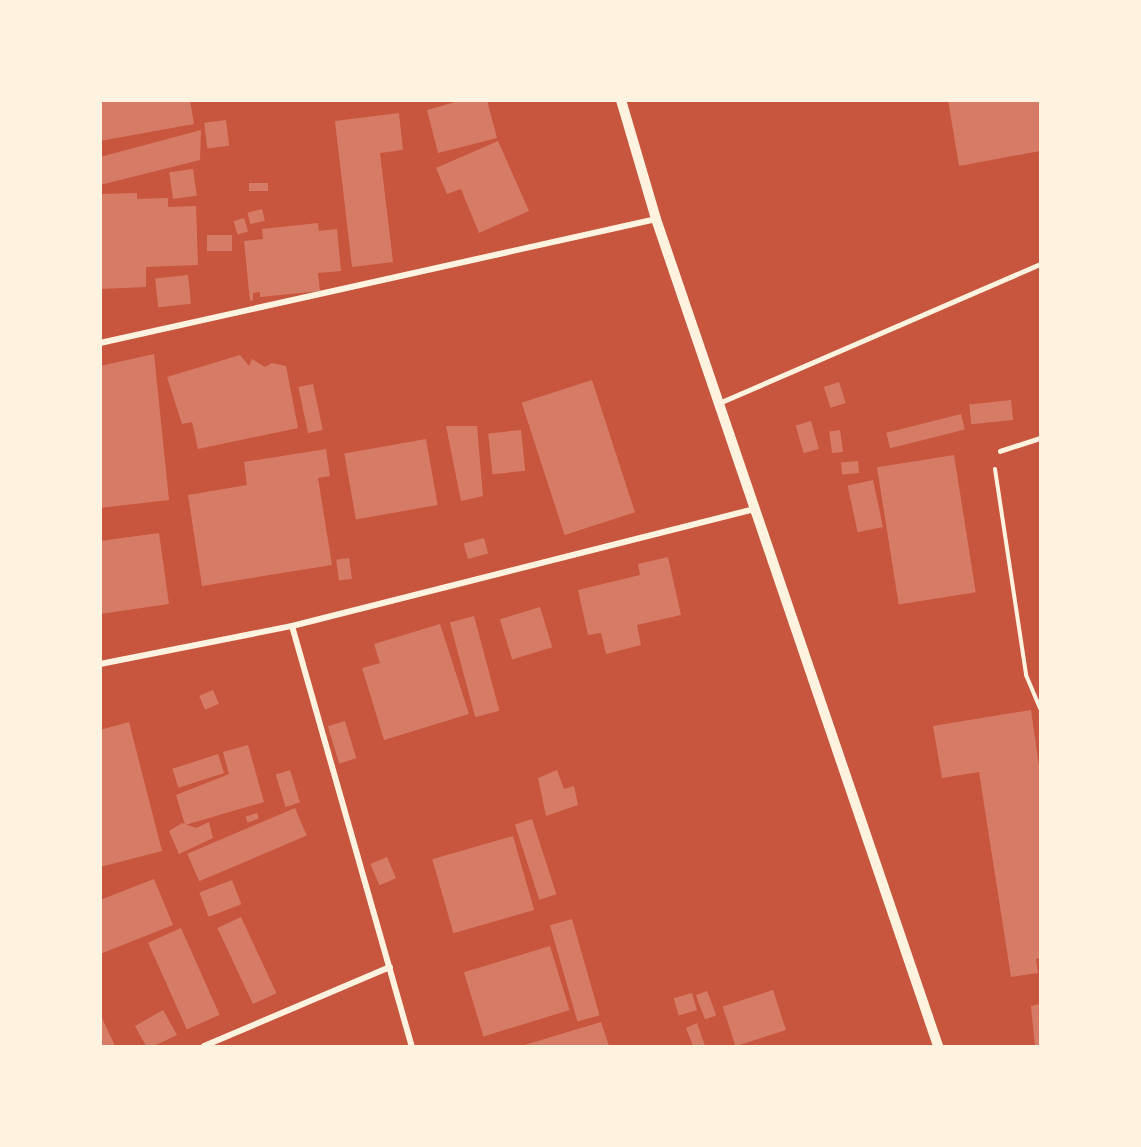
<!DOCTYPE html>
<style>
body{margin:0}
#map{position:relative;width:1141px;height:1147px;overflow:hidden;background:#c8553d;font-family:Montserrat,sans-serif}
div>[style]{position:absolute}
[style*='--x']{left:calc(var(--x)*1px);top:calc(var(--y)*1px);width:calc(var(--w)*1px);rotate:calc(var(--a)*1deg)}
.building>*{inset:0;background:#d67c66;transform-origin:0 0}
.path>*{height:4px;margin:-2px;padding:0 2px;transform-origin:2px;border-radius:2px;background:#fff3e0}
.service>*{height:4.5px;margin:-2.25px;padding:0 2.25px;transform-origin:2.25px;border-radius:2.25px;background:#fff3e0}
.minor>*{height:6px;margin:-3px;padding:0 3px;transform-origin:3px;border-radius:3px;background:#fff3e0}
.tertiary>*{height:10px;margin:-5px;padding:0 5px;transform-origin:5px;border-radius:5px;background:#fff3e0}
span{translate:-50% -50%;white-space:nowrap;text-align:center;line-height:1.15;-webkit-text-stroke:4.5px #fff3e0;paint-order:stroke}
.frame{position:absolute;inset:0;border:102px solid #fff3e0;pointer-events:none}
</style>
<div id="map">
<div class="building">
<i style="clip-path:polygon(100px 100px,190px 100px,194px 124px,100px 141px)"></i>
<i style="clip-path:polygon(462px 100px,487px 100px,497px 138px,438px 153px,427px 110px)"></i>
<i style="clip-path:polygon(948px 100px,1040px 100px,1040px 151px,959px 166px)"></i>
<i style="clip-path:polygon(399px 113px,403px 150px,380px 153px,393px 262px,352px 267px,335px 121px)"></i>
<i style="left:226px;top:120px;width:26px;height:22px;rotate:83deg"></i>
<i style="clip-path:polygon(201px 130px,200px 160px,100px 185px,100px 157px)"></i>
<i style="clip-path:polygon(498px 141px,529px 211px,479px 233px,461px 189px,447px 194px,436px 168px)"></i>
<i style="left:193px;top:169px;width:27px;height:24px;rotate:82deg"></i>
<i style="left:268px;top:183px;width:8px;height:19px;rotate:90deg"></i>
<i style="clip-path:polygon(137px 193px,137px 199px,168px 198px,168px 207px,196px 206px,198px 265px,146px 267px,146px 287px,100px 289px,100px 194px)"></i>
<i style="left:262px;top:209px;width:12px;height:15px;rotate:76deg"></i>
<i style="left:244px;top:218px;width:14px;height:11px;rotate:73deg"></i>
<i style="clip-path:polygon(318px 223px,319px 231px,337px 229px,341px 271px,318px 273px,320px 291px,260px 297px,260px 292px,253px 293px,253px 300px,250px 301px,244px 241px,263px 239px,262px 229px)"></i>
<i style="left:207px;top:235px;width:25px;height:16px"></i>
<i style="left:188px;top:275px;width:29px;height:33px;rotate:84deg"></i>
<i style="clip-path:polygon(154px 354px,169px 500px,100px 508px,100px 366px)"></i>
<i style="clip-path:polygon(240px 355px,249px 366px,252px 359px,265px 367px,272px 363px,286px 366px,298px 428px,198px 449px,192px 422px,182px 424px,167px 377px)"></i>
<i style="left:592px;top:380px;width:139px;height:74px;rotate:72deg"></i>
<i style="left:839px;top:382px;width:22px;height:16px;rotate:72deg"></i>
<i style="left:313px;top:384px;width:47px;height:15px;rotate:78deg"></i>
<i style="left:1011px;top:400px;width:20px;height:42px;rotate:84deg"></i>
<i style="left:961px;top:414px;width:16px;height:77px;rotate:76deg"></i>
<i style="left:811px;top:421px;width:29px;height:16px;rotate:74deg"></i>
<i style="clip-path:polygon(446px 426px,477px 426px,483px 496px,461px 501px)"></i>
<i style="left:521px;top:430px;width:41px;height:33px;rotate:84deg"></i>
<i style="left:840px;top:430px;width:22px;height:11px;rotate:82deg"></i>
<i style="left:426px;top:439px;width:67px;height:83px;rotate:80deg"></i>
<i style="clip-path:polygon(326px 449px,330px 476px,318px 478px,332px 565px,202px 586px,188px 495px,247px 485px,244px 462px)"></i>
<i style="left:954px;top:455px;width:139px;height:78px;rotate:81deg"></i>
<i style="left:858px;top:461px;width:12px;height:17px;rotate:85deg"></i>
<i style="left:873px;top:480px;width:48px;height:26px;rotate:78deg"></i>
<i style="clip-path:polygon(159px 533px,169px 604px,100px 614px,100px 541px)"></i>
<i style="left:484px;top:538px;width:16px;height:21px;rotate:75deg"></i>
<i style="clip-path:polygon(668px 557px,681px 615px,637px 625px,641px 645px,606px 654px,601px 633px,588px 635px,578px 590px,640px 575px,638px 564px)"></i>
<i style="left:349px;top:558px;width:21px;height:13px;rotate:82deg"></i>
<i style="left:540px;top:607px;width:42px;height:42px;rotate:73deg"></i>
<i style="left:474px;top:616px;width:98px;height:25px;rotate:75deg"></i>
<i style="clip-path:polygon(440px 624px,469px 714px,384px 740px,362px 668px,380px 663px,374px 644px)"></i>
<i style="left:213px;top:690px;width:15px;height:15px;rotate:67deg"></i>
<i style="clip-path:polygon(1031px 710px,1040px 773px,1040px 958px,1036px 959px,1038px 973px,1011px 977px,979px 772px,942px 778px,933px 726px)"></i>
<i style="left:345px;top:721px;width:39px;height:18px;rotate:73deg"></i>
<i style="clip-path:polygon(129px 722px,162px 851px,100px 867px,100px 730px)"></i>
<i style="clip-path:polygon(248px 745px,264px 802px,185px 825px,176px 795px,229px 774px,223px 752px)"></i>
<i style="left:218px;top:754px;width:20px;height:48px;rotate:72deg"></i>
<i style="left:290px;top:770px;width:34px;height:15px;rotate:73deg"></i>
<i style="clip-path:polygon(557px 770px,564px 789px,574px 786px,578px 805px,546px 816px,538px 778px)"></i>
<i style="left:295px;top:808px;width:30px;height:117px;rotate:67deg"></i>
<i style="left:257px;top:813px;width:6px;height:12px;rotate:72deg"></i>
<i style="left:532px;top:819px;width:79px;height:18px;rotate:72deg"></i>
<i style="clip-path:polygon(209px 822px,213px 838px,179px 854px,169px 831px,182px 823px,196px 828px)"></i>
<i style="left:513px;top:836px;width:77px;height:84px;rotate:74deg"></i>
<i style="left:387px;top:857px;width:23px;height:18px;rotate:67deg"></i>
<i style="clip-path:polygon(154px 879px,173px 925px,100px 954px,100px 900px)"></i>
<i style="left:232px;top:880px;width:26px;height:35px;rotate:69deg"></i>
<i style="left:241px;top:917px;width:84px;height:26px;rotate:65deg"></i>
<i style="left:572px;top:919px;width:100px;height:23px;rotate:74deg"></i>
<i style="left:181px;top:928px;width:95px;height:36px;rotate:66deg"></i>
<i style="left:550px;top:946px;width:67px;height:90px;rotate:73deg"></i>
<i style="left:773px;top:990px;width:42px;height:53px;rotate:72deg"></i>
<i style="left:707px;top:991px;width:26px;height:12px;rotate:69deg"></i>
<i style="left:692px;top:993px;width:18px;height:19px;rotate:74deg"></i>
<i style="clip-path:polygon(1040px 1004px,1040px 1046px,1035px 1046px,1031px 1006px)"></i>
<i style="clip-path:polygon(163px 1010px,177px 1035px,154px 1046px,146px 1046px,135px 1026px)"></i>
<i style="clip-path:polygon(100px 1014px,115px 1046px,100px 1046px)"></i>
<i style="clip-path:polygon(601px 1022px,609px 1046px,521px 1046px)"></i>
<i style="clip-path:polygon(697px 1023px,705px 1046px,693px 1046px,686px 1028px)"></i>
</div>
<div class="path">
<i style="--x:995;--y:469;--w:208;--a:81.4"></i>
<i style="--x:1026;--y:675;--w:36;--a:67"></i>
</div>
<div class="service">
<i style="--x:719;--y:403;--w:350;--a:-23.4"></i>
<i style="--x:1000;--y:451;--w:42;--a:-18"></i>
</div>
<div class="minor">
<i style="--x:100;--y:343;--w:570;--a:-12.57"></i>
<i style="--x:292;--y:626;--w:437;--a:74.1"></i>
<i style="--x:100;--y:664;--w:196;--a:-11.2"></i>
<i style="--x:292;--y:626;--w:477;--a:-14.2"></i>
<i style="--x:204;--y:1046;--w:202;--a:-23"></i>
</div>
<div class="tertiary">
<i style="--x:621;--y:100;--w:124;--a:73.6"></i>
<i style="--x:656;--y:219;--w:874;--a:71.17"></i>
</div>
<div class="frame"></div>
</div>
